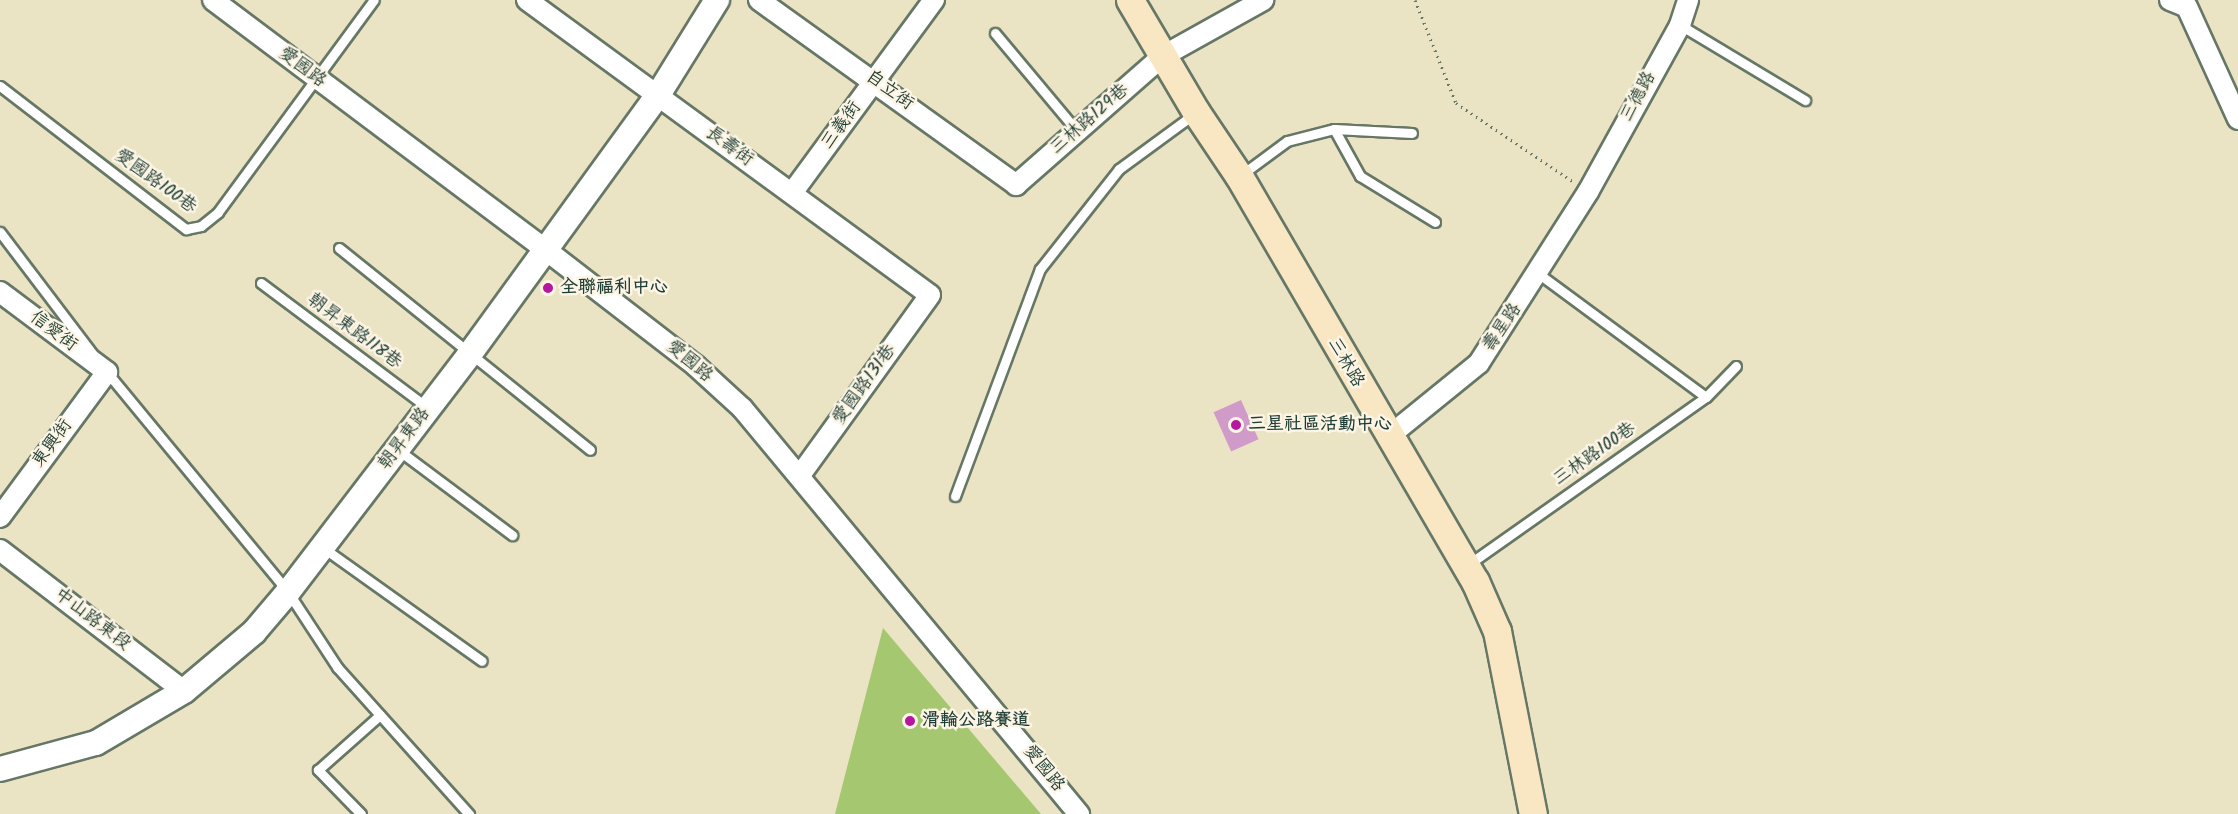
<!DOCTYPE html>
<meta charset="utf-8">
<style>
body{margin:0}
#map{position:relative;width:2238px;height:814px;overflow:hidden;background:#ebe4c4;font-family:Kalam,"LXGW WenKai TC",sans-serif}
div>[style]{position:absolute}
[style*='--x']{left:calc(var(--x)*1px);top:calc(var(--y)*1px);width:calc(var(--w)*1px);rotate:calc(var(--a)*1deg)}
.green>*{inset:0;background:#a5c76f}
.building>*{inset:0;background:#d09bc9;transform-origin:0 0}
.path>*{height:3px;margin-top:-1.5px;transform-origin:0;background:repeating-linear-gradient(90deg,#676 0 1.5px,transparent 0 6px)}
.roads{filter:drop-shadow(2px 0 #676) drop-shadow(-2px 0 #676) drop-shadow(0 2px #676) drop-shadow(0 -2px #676)}
.service>*{height:9px;margin:-4.5px;padding:0 4.5px;transform-origin:4.5px;border-radius:4.5px;background:#fff}
.minor>*{height:20px;margin:-10px;padding:0 10px;transform-origin:10px;border-radius:10px;background:#fff}
.tertiary>*{height:24px;margin:-12px;padding:0 12px;transform-origin:12px;border-radius:12px;background:#fff}
.secondary>*{height:27px;margin:-13.5px;padding:0 13.5px;transform-origin:13.5px;border-radius:13.5px;background:#f9e7c3}
.dots>*{width:16px;height:16px;translate:-50% -50%;box-sizing:border-box;border:3px solid #fcf5e5;border-radius:50%}
span{translate:-50% -50%;white-space:nowrap;text-align:center;line-height:1.15;-webkit-text-stroke:5px #fcf5e5;paint-order:stroke}
.street-label{font-size:18px;color:#1f3d34}
.poi-label{font-size:18px;color:#1f3d34;font-weight:700}
.left{translate:0 -50%;text-align:left}
</style>
<div id="map">
<div class="green">
<i style="clip-path:polygon(883px 628px,1041px 814px,835px 814px)"></i>
</div>
<div class="building">
<i style="left:1241px;top:400px;width:43px;height:30px;rotate:66deg"></i>
</div>
<div class="path">
<i style="--x:1415;--y:0;--w:111;--a:68.3"></i>
<i style="--x:1456;--y:103;--w:140;--a:33.9"></i>
</div>
<div class="roads">
<div class="service">
<i style="--x:1680;--y:25;--w:146;--a:31"></i>
<i style="--x:995;--y:33;--w:128;--a:50.1"></i>
<i style="--x:0;--y:86;--w:235;--a:37.6"></i>
<i style="--x:186;--y:229;--w:15;--a:-11"></i>
<i style="--x:201;--y:226;--w:22;--a:-39"></i>
<i style="--x:218;--y:212;--w:263;--a:-53.7"></i>
<i style="--x:1334;--y:129;--w:54;--a:61"></i>
<i style="--x:1360;--y:176;--w:88;--a:31.5"></i>
<i style="--x:1241;--y:175;--w:57;--a:-36.5"></i>
<i style="--x:1287;--y:141;--w:49;--a:-14.3"></i>
<i style="--x:1334;--y:129;--w:78;--a:2.9"></i>
<i style="--x:0;--y:232;--w:152;--a:52.8"></i>
<i style="--x:339;--y:248;--w:322;--a:38.8"></i>
<i style="--x:1539;--y:274;--w:207;--a:36.4"></i>
<i style="--x:261;--y:283;--w:207;--a:36.8"></i>
<i style="--x:106;--y:371;--w:286;--a:50.5"></i>
<i style="--x:288;--y:592;--w:90;--a:56.8"></i>
<i style="--x:337;--y:667;--w:198;--a:48.1"></i>
<i style="--x:397;--y:449;--w:144;--a:36.8"></i>
<i style="--x:955;--y:496;--w:242;--a:-69.5"></i>
<i style="--x:1040;--y:269;--w:127;--a:-51.7"></i>
<i style="--x:1119;--y:169;--w:93;--a:-36.3"></i>
<i style="--x:322;--y:547;--w:196;--a:35.5"></i>
<i style="--x:1469;--y:564;--w:290;--a:-35.2"></i>
<i style="--x:1706;--y:397;--w:43;--a:-45.9"></i>
<i style="--x:361;--y:814;--w:62;--a:-134.3"></i>
<i style="--x:318;--y:770;--w:83;--a:-41.6"></i>
</div>
<div class="minor">
<i style="--x:213;--y:0;--w:416;--a:36.9"></i>
<i style="--x:546;--y:250;--w:190;--a:37.7"></i>
<i style="--x:696;--y:366;--w:62;--a:42.4"></i>
<i style="--x:742;--y:408;--w:528;--a:50.31"></i>
<i style="--x:527;--y:0;--w:499;--a:36.2"></i>
<i style="--x:930;--y:295;--w:221;--a:125.8"></i>
<i style="--x:759;--y:0;--w:317;--a:35.7"></i>
<i style="--x:1016;--y:185;--w:196;--a:-41.3"></i>
<i style="--x:1163;--y:56;--w:115;--a:-29.2"></i>
<i style="--x:2170;--y:0;--w:18;--a:22"></i>
<i style="--x:2187;--y:7;--w:123;--a:65.5"></i>
<i style="--x:792;--y:193;--w:240;--a:-53.7"></i>
<i style="--x:0;--y:292;--w:134;--a:36.8"></i>
<i style="--x:107;--y:372;--w:180;--a:126.4"></i>
<i style="--x:1388;--y:437;--w:117;--a:-39.1"></i>
<i style="--x:1479;--y:363;--w:203;--a:-57.5"></i>
<i style="--x:1588;--y:192;--w:191;--a:-61.1"></i>
<i style="--x:1680;--y:25;--w:26;--a:-72"></i>
<i style="--x:0;--y:550;--w:232;--a:37.5"></i>
</div>
<div class="tertiary">
<i style="--x:0;--y:769;--w:99;--a:-15.2"></i>
<i style="--x:96;--y:743;--w:102;--a:-30.6"></i>
<i style="--x:184;--y:691;--w:92;--a:-40.1"></i>
<i style="--x:254;--y:632;--w:52;--a:-49.6"></i>
<i style="--x:288;--y:592;--w:298;--a:-52.6"></i>
<i style="--x:469;--y:355;--w:321;--a:-54"></i>
<i style="--x:658;--y:95;--w:112;--a:-58.2"></i>
</div>
<div class="secondary">
<i style="--x:1130;--y:0;--w:130;--a:59.5"></i>
<i style="--x:1196;--y:112;--w:77;--a:56.1"></i>
<i style="--x:1239;--y:176;--w:469;--a:59.8"></i>
<i style="--x:1475;--y:581;--w:55;--a:66.3"></i>
<i style="--x:1497;--y:631;--w:187;--a:78.9"></i>
</div>
</div>
<div class="dots">
<i style="left:548px;top:288px;background:#b5179e"></i>
<i style="left:1236px;top:425px;background:#b5179e"></i>
<i style="left:910px;top:721px;background:#b5179e"></i>
</div>
<div class="street-label">
<span style="left:302px;top:68px;rotate:37deg">愛國路</span>
<span style="left:889px;top:91px;rotate:36deg">自立街</span>
<span style="left:1639px;top:97px;rotate:-62deg">三德路</span>
<span style="left:1090px;top:120px;rotate:-41deg">三林路129巷</span>
<span style="left:842px;top:126px;rotate:-54deg">三義街</span>
<span style="left:729px;top:147px;rotate:36deg">長壽街</span>
<span style="left:155px;top:182px;rotate:36deg">愛國路100巷</span>
<span style="left:1503px;top:328px;rotate:-56deg">壽星路</span>
<span style="left:53px;top:332px;rotate:37deg">信愛街</span>
<span style="left:354px;top:332px;rotate:37deg">朝昇東路118巷</span>
<span style="left:689px;top:362px;rotate:40deg">愛國路</span>
<span style="left:1345px;top:363px;rotate:60deg">三林路</span>
<span style="left:865px;top:385px;rotate:-54deg">愛國路131巷</span>
<span style="left:405px;top:439px;rotate:-53deg">朝昇東路</span>
<span style="left:53px;top:444px;rotate:-54deg">東興街</span>
<span style="left:1595px;top:455px;rotate:-35deg">三林路100巷</span>
<span style="left:92px;top:620px;rotate:37deg">中山路東段</span>
<span style="left:1043px;top:769px;rotate:51deg">愛國路</span>
</div>
<div class="poi-label">
<span class="left" style="left:560px;top:288px">全聯福利中心</span>
<span class="left" style="left:1248px;top:425px">三星社區活動中心</span>
<span class="left" style="left:922px;top:721px">滑輪公路賽道</span>
</div>
</div>
